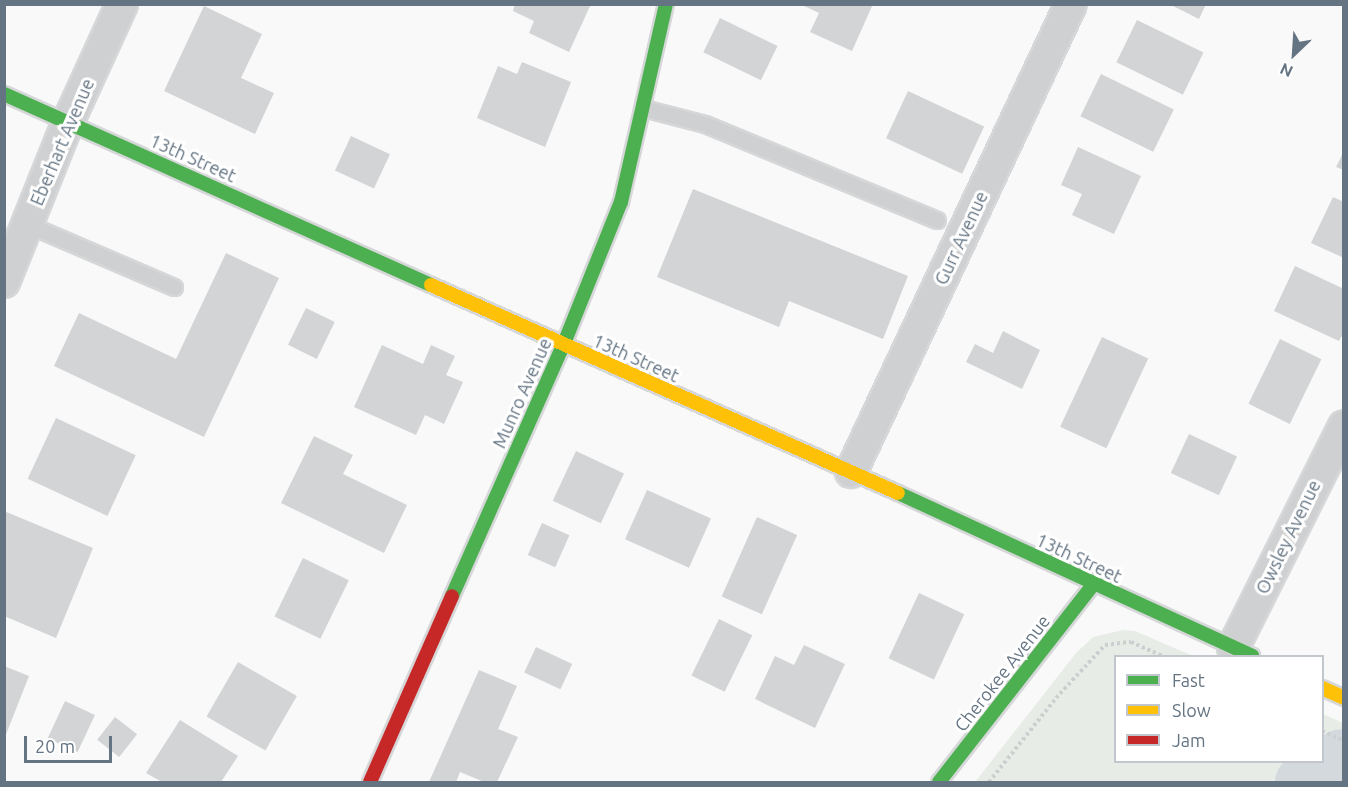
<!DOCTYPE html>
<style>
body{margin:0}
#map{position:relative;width:1348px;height:787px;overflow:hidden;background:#f9f9f9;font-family:Ubuntu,sans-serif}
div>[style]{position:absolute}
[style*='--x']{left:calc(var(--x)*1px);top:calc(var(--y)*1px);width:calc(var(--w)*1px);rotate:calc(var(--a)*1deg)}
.green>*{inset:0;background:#e8ece7}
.river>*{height:52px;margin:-26px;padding:0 26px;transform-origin:26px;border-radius:26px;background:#d3d9dd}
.building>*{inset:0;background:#d2d4d5;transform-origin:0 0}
.path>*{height:4px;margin-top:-2px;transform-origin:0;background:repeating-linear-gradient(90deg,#cdcecf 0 3px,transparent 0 6px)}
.roads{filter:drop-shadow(2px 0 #d6d7d8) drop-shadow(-2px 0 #d6d7d8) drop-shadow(0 2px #d6d7d8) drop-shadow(0 -2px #d6d7d8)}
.lane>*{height:15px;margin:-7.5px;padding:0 7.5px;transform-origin:7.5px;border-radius:7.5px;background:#cfd0d1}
.street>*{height:30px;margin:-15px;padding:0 15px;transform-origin:15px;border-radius:15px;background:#cfd0d1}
.fast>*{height:14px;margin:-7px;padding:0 7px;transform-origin:7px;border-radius:7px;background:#4caf50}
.slow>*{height:14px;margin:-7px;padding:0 7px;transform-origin:7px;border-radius:7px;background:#ffc107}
.jam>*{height:14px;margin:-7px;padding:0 7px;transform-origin:7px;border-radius:7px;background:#c62828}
span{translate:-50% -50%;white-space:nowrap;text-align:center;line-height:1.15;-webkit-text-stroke:6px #fff;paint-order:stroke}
.street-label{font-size:18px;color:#647483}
.frame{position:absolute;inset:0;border:6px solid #647483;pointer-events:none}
.legend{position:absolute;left:1114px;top:655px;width:210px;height:108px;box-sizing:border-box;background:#fff;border:2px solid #c1c7cd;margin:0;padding:8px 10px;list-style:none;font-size:18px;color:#647483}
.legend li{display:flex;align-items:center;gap:12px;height:30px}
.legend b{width:30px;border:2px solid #c1c7cd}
.north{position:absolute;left:1264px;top:24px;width:60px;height:60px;-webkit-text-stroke:4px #fff;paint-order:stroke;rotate:205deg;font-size:16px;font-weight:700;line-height:24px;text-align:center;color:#647483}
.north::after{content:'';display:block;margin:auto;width:21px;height:27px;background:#647483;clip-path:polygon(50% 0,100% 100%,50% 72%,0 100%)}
.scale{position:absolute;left:24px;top:736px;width:88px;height:27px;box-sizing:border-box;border:3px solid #647483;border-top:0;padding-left:8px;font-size:18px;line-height:21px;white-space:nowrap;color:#647483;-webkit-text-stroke:4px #fff;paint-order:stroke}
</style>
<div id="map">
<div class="green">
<i style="clip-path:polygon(1123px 630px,1135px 631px,1193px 656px,1116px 656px,1116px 762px,1322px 762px,1323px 714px,1343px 723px,1343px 782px,975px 782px,1076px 653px,1093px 637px)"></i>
</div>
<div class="river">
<i style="--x:1301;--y:782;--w:48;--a:-34"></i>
</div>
<div class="building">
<i style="clip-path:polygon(515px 4px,591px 4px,569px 52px,529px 33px,534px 21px,513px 11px)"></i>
<i style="clip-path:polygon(800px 4px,873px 4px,852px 51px,810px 32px,819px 13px)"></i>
<i style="clip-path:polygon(1169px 4px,1206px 4px,1199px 19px)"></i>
<i style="clip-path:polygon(204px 6px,262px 34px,241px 78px,274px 93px,255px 134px,164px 91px)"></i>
<i style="left:720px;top:18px;width:64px;height:38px;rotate:26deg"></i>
<i style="left:1137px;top:20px;width:74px;height:47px;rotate:26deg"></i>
<i style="clip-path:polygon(522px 62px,571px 82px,545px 147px,477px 118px,498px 66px,517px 74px)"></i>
<i style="left:1101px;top:74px;width:81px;height:47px;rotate:26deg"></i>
<i style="left:908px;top:91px;width:84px;height:52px;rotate:25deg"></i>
<i style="left:351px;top:136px;width:43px;height:38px;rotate:25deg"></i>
<i style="clip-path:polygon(1078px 147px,1141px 176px,1114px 234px,1072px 215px,1082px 194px,1061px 185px)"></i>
<i style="clip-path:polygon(1344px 151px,1344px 170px,1336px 167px)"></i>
<i style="clip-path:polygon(693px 189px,908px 276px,883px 339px,789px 301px,779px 327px,657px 277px)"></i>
<i style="clip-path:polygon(1333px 197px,1344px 202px,1344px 258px,1311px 243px)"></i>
<i style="clip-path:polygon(226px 253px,279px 278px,204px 437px,54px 366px,79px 313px,176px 359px)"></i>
<i style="clip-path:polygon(1295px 266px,1344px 289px,1344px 332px,1339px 341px,1274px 311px)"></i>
<i style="left:306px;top:308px;width:32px;height:41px;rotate:26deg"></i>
<i style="clip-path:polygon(1003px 331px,1040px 350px,1022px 389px,966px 362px,975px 344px,993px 353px)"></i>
<i style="left:1102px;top:337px;width:51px;height:99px;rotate:25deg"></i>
<i style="left:1280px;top:339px;width:46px;height:72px;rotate:26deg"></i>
<i style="clip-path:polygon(382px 345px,423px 364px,431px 345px,455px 356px,446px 375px,463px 382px,444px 424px,425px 415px,416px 435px,354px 407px)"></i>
<i style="left:56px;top:418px;width:88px;height:67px;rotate:25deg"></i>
<i style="left:1189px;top:434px;width:53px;height:43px;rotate:25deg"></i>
<i style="clip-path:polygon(314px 436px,353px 455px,343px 474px,407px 505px,384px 553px,281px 503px)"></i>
<i style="left:576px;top:451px;width:53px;height:55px;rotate:25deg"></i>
<i style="left:647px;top:490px;width:70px;height:54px;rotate:24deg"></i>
<i style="clip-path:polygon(4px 511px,93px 548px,56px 638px,4px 616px)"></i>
<i style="left:757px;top:517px;width:44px;height:87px;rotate:24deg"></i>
<i style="left:542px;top:523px;width:30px;height:35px;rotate:24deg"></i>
<i style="left:303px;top:558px;width:51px;height:65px;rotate:26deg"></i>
<i style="left:919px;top:593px;width:50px;height:72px;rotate:25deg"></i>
<i style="left:719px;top:619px;width:37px;height:63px;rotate:26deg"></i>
<i style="clip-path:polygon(804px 645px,845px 664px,815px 728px,755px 699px,775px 656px,794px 665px)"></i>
<i style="left:536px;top:647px;width:40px;height:28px;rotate:25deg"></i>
<i style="left:238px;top:662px;width:68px;height:63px;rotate:30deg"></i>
<i style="clip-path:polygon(4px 666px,29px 676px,5px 737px,4px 737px)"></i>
<i style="clip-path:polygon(479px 670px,517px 686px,498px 729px,518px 737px,497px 782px,484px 782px,460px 772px,456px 782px,429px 782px)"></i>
<i style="left:65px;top:701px;width:33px;height:41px;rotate:25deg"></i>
<i style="left:115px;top:717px;width:28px;height:29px;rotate:38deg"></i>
<i style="clip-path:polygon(180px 720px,238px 756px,221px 782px,162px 782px,146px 773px)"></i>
</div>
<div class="path">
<i style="--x:1322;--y:731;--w:24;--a:24"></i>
<i style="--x:989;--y:782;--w:107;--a:-51.4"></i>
<i style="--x:1056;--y:698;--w:72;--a:-47.2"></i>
<i style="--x:1105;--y:645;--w:26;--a:-7"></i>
<i style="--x:1131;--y:642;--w:34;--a:24"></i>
</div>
<div class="roads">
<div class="lane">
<i style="--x:643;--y:108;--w:64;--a:14.5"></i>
<i style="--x:705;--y:124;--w:251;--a:22.5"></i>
<i style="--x:27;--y:224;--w:160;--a:23.2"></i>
</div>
<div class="street">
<i style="--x:4;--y:282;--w:172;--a:-68.2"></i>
<i style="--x:68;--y:122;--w:130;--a:-65.4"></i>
<i style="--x:851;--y:472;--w:517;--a:-64.82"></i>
<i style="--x:1233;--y:648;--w:248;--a:-63.4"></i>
</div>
<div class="fast">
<i style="--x:4;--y:94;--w:468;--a:24.1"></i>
<i style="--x:898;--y:493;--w:390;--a:24.7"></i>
<i style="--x:452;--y:596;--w:274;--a:-66.1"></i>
<i style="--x:563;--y:346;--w:155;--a:-68.1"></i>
<i style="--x:621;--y:202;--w:203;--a:-77.2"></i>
<i style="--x:939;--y:782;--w:250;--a:-52"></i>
</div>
<div class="slow">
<i style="--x:431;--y:285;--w:511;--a:24.01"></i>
<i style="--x:1322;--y:688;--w:24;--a:24"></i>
</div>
<div class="jam">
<i style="--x:370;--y:782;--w:203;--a:-66.2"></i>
</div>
</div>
<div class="street-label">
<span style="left:62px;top:142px;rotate:-67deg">Eberhart Avenue</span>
<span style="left:193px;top:158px;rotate:24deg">13th Street</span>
<span style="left:961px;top:238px;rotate:-65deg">Gurr Avenue</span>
<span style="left:636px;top:358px;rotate:24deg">13th Street</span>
<span style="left:522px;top:393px;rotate:-66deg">Munro Avenue</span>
<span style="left:1288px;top:537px;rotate:-64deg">Owsley Avenue</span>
<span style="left:1079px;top:558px;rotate:25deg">13th Street</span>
<span style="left:1002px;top:673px;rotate:-52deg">Cherokee Avenue</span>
</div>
<div class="frame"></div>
<ul class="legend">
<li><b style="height:8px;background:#4caf50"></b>Fast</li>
<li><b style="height:8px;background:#ffc107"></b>Slow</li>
<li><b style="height:8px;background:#c62828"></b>Jam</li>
</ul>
<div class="north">N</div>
<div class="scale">20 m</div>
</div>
